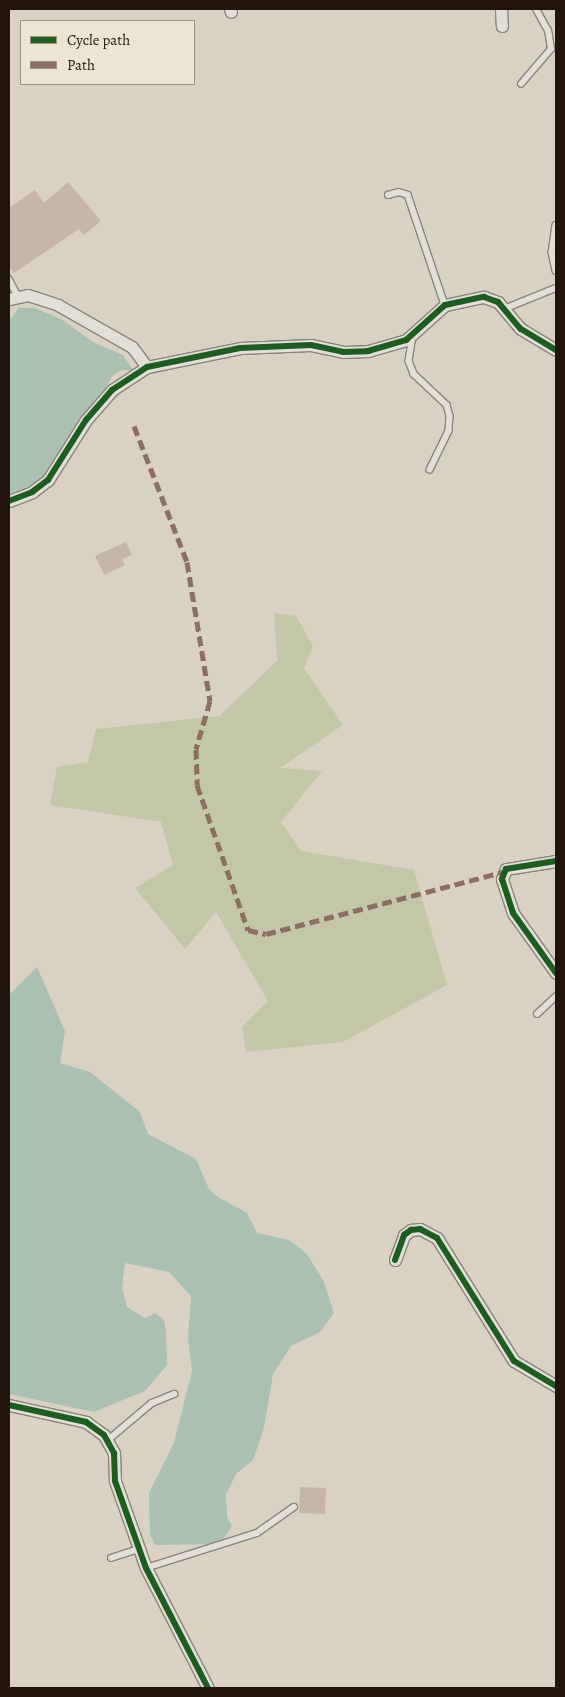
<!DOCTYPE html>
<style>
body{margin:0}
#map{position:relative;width:565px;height:1697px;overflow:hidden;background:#d9d2c3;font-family:Alegreya,serif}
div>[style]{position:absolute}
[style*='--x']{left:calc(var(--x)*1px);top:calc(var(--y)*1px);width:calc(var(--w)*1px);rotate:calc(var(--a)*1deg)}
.green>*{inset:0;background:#c4c7a7}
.water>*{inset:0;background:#aac1b2}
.building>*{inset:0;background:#c6b6a9;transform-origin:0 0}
.roads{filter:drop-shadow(1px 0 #89847a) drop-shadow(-1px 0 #89847a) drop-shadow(0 1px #89847a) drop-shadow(0 -1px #89847a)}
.service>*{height:5.5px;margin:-2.75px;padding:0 2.75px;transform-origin:2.75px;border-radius:2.75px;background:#e2dfd7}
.minor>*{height:11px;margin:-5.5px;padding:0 5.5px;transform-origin:5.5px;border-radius:5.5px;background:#e2dfd7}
.quiet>*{height:5px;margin-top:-2.5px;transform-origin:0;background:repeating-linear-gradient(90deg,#8d6e63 0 10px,transparent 0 15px)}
.cycleway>*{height:6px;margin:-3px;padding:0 3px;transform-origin:3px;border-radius:3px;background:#1b5e20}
span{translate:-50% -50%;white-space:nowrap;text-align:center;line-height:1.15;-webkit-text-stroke:5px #ede4d2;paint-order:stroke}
.frame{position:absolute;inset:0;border:10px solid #20140b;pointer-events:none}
.legend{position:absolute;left:20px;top:20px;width:175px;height:65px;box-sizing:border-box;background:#ede4d2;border:1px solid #9b9182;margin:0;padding:6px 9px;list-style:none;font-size:15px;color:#20140b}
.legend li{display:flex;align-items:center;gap:10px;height:25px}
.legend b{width:25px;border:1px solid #9b9182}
</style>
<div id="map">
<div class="green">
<i style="clip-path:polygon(274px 613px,296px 616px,313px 646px,304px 668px,343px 725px,280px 768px,322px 771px,281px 822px,301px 851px,414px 870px,447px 985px,343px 1042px,246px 1052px,242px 1027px,268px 1001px,216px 912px,185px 949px,135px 888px,173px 865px,161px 822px,50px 805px,57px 767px,88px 762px,96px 729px,219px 716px,277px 661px)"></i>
</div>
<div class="water">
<i style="clip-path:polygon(19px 308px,35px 308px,61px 319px,93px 342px,123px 355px,133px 370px,121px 370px,112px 376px,100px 399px,81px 416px,62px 446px,53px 468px,36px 484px,9px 494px,9px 321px)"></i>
<i style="clip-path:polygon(37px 967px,65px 1031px,60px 1063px,90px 1072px,140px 1112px,148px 1134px,196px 1159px,209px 1189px,218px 1197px,247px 1213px,257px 1233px,289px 1240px,307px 1254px,324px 1282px,334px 1313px,320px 1332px,291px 1346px,273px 1374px,264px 1428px,253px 1460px,236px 1474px,226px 1495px,227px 1517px,232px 1526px,220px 1544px,155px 1545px,150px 1535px,149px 1493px,174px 1443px,192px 1371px,188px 1339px,191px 1296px,169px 1272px,125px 1263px,122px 1288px,127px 1307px,145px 1318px,155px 1313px,164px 1320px,166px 1332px,167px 1365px,145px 1391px,94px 1412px,9px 1394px,9px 995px)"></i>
</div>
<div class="building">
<i style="clip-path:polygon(68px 182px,101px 221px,84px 235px,79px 229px,14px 273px,9px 266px,9px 208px,35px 190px,44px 203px)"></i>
<i style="clip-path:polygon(126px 542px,132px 555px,122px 559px,125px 565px,104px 575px,95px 556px)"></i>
<i style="left:300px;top:1487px;width:26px;height:26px;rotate:2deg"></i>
</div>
<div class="roads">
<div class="service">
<i style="--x:521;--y:84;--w:46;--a:-49.4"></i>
<i style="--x:551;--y:49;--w:18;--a:-99"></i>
<i style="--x:548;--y:31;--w:25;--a:-119"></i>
<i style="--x:388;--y:195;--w:11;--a:-15"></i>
<i style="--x:399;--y:192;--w:9;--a:18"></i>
<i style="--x:408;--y:195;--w:116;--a:71.4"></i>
<i style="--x:556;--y:225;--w:27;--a:98"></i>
<i style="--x:552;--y:252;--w:19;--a:78"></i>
<i style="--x:9;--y:279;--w:19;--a:62"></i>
<i style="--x:504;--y:309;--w:56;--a:-22"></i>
<i style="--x:413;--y:336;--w:25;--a:99"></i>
<i style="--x:409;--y:361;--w:14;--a:69"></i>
<i style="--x:414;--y:374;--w:45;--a:43.2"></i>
<i style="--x:447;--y:405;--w:11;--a:75"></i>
<i style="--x:450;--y:416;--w:15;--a:94"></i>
<i style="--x:449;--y:431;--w:43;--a:116"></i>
<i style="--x:537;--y:1014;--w:26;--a:-43"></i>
<i style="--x:108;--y:1440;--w:57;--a:-40.1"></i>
<i style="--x:152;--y:1403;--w:24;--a:-22"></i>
<i style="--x:111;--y:1558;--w:29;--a:-18"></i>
<i style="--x:146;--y:1568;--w:116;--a:-17.5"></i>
<i style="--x:257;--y:1533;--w:45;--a:-35.1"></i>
</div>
<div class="minor">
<i style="--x:230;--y:9;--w:3;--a:72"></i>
<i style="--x:501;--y:9;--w:17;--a:87"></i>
<i style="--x:9;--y:299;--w:19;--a:-12"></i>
<i style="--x:28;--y:295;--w:32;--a:18"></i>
<i style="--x:58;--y:305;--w:85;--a:29.6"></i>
<i style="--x:132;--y:347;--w:25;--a:53"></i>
<i style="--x:9;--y:501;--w:25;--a:-21"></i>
<i style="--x:32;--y:492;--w:20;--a:-37"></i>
<i style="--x:48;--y:480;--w:71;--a:-57.7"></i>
<i style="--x:86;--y:420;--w:40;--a:-49"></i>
<i style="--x:112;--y:390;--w:42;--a:-33.3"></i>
<i style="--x:147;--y:367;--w:95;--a:-11.5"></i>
<i style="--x:240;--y:348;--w:71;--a:-2.4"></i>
<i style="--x:311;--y:345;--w:33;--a:12"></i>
<i style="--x:343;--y:352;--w:25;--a:-2"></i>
<i style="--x:368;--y:351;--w:40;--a:-16"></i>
<i style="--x:406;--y:340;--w:52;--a:-41.9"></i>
<i style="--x:445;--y:305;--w:40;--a:-12"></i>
<i style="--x:484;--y:297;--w:15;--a:20"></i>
<i style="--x:498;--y:302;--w:35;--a:50"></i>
<i style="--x:521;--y:329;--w:41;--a:31"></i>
<i style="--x:556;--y:861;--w:51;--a:170.9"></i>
<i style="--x:506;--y:869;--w:11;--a:112"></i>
<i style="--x:502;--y:879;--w:36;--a:72"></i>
<i style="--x:513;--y:913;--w:74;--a:54.4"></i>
<i style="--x:395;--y:1260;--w:27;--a:-70"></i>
<i style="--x:404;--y:1235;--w:9;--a:-36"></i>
<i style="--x:411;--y:1230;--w:9;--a:-6"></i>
<i style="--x:420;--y:1229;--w:19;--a:28"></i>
<i style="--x:437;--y:1238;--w:145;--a:58"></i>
<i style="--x:514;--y:1361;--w:49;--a:30.8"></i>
<i style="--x:9;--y:1405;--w:79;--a:12.4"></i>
<i style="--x:86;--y:1422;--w:22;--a:36"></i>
<i style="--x:104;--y:1435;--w:21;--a:61"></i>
<i style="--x:114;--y:1453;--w:28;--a:88"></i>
<i style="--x:115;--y:1481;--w:92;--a:70.4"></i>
<i style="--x:146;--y:1568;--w:135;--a:62.7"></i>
</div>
</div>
<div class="quiet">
<i style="--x:134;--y:426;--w:146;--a:68.7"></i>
<i style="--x:187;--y:562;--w:141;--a:80.6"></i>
<i style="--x:210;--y:701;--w:50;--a:106.3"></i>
<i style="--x:196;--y:749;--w:36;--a:88"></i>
<i style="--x:197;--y:785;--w:154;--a:70.6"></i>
<i style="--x:248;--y:930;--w:18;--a:13"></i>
<i style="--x:266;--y:934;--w:245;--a:-14.7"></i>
</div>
<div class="cycleway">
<i style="--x:9;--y:501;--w:25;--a:-21"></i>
<i style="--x:32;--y:492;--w:20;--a:-37"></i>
<i style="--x:48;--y:480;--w:71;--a:-57.7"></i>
<i style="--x:86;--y:420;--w:40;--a:-49"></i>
<i style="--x:112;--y:390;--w:42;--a:-33.3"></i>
<i style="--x:147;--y:367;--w:95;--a:-11.5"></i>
<i style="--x:240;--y:348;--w:71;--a:-2.4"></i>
<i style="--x:311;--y:345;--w:33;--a:12"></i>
<i style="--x:343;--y:352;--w:25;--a:-2"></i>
<i style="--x:368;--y:351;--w:40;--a:-16"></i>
<i style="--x:406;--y:340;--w:52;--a:-41.9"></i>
<i style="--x:445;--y:305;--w:40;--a:-12"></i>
<i style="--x:484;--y:297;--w:15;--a:20"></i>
<i style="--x:498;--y:302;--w:35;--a:50"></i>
<i style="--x:521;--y:329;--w:41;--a:31"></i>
<i style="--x:556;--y:861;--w:51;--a:170.9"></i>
<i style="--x:506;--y:869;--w:11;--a:112"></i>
<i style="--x:502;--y:879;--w:36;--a:72"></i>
<i style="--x:513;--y:913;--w:74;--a:54.4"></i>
<i style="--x:395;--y:1260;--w:27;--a:-70"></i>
<i style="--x:404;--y:1235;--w:9;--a:-36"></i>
<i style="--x:411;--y:1230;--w:9;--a:-6"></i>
<i style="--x:420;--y:1229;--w:19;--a:28"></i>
<i style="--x:437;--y:1238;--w:145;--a:58"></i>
<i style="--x:514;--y:1361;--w:49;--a:30.8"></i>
<i style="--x:9;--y:1405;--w:79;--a:12.4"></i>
<i style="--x:86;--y:1422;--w:22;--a:36"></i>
<i style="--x:104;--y:1435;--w:21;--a:61"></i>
<i style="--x:114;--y:1453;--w:28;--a:88"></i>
<i style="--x:115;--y:1481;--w:92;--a:70.4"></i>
<i style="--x:146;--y:1568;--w:135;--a:62.7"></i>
</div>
<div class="frame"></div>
<ul class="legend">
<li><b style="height:6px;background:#1b5e20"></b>Cycle path</li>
<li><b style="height:6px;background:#8d6e63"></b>Path</li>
</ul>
</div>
